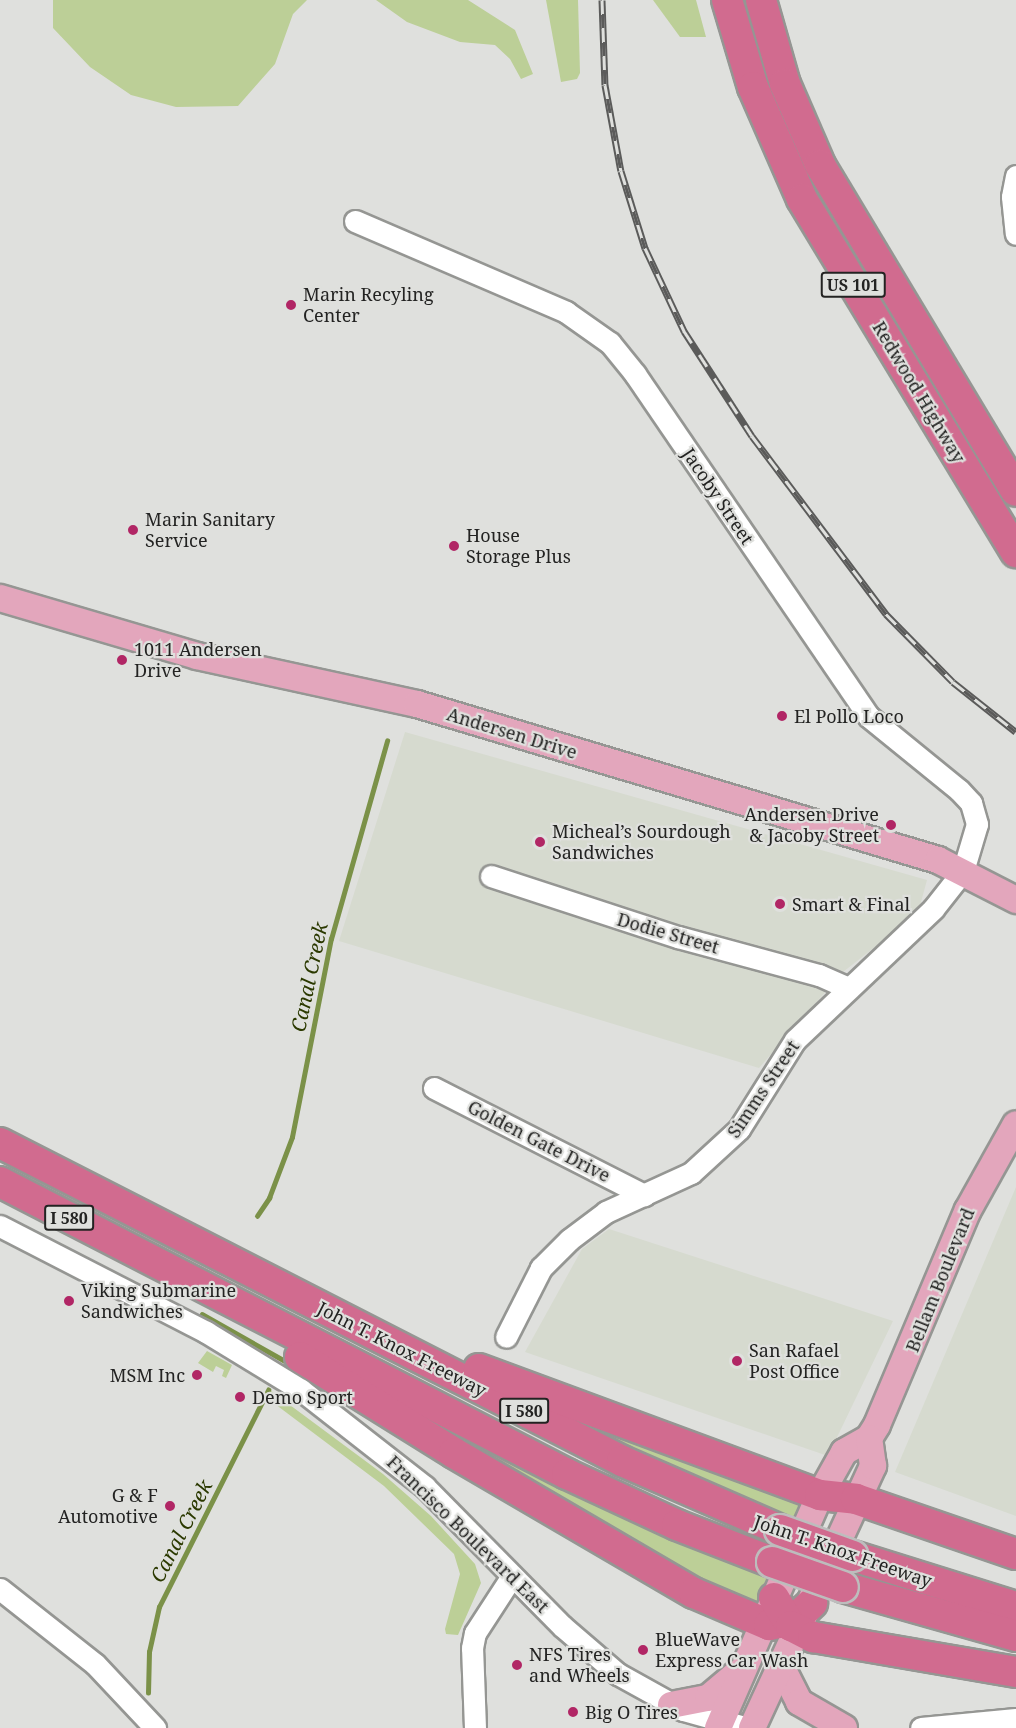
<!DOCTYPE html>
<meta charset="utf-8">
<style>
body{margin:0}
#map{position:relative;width:1016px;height:1728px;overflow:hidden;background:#dfe0dd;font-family:"Noto Serif",serif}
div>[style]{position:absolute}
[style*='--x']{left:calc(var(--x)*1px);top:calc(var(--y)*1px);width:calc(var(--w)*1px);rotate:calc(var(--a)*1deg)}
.built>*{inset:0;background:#d6dacf}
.green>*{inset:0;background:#bccf97}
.stream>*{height:4.5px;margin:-2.25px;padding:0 2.25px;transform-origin:2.25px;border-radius:2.25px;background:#7b9148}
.roads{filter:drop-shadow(2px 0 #959693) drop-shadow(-2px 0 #959693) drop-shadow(0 2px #959693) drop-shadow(0 -2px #959693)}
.minor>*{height:21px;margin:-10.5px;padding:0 10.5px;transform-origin:10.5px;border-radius:10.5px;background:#fff}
.major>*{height:26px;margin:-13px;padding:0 13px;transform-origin:13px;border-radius:13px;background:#e3a6bc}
.highway>*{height:30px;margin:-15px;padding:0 15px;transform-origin:15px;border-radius:15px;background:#d16b8f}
.rail>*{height:7px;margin-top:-3.5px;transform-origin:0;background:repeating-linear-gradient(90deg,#dfe0dd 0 14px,#5b5b5a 0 28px);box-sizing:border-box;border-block:2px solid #5b5b5a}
.bridges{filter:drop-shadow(2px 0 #bdbdbd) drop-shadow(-2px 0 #bdbdbd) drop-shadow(0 2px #bdbdbd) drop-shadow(0 -2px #bdbdbd)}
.highway-bridge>*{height:30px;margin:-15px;padding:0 15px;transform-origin:15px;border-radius:15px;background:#d16b8f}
.dots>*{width:16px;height:16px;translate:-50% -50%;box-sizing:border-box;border:3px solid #dfe0dd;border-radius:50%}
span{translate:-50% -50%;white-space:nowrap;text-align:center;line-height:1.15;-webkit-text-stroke:4.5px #dfe0dd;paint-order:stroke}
.shield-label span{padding:2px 4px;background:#dfe0dd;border:2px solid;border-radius:4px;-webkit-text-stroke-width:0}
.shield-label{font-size:16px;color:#232322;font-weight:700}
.poi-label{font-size:18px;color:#232322}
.left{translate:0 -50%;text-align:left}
.right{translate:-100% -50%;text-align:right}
.street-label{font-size:18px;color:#232322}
.water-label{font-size:20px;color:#2b3900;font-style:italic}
</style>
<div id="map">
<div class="built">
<i style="clip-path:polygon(405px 732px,927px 880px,918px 913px,843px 972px,759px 1068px,339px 941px)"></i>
<i style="clip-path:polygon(1016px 1187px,1016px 1516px,895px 1472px)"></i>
<i style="clip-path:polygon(609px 1229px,893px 1321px,828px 1456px,525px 1352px,582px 1249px)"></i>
</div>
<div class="green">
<i style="clip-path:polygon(53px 0,307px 0,293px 14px,275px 64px,238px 106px,176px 107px,131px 95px,90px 67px,53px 28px)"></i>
<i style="clip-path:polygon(376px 0,468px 0,515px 30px,533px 74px,521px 79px,510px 59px,495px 45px,460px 42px,407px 22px)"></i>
<i style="clip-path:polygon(546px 0,578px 0,580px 73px,577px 79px,561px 82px)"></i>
<i style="clip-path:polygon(653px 0,696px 0,706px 37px,680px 37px)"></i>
<i style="clip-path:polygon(207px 1351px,232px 1365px,226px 1378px,222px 1376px,224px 1370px,216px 1366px,213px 1372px,198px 1363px)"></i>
<i style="clip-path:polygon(271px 1391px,383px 1474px,431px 1516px,475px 1564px,481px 1583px,458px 1635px,446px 1634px,445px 1629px,460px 1574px,454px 1554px,384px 1486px,267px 1398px)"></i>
<i style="clip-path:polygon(548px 1409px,804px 1494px,795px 1522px,735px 1500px)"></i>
<i style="clip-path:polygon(442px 1425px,770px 1578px,757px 1610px,684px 1577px,437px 1435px)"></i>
</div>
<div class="stream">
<i style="--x:257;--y:1216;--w:22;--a:-56"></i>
<i style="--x:269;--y:1198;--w:65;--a:-69.3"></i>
<i style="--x:292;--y:1137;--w:202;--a:-78.9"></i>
<i style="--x:331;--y:939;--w:206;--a:-74.2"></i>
<i style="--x:202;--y:1314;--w:95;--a:29.5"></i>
<i style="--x:148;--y:1693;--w:41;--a:-88.6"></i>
<i style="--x:149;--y:1652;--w:46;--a:-77.5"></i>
<i style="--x:159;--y:1607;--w:243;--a:-63.3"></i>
</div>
<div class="roads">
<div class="minor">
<i style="--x:1016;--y:176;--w:21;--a:101"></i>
<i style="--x:1012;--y:197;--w:37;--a:84"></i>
<i style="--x:355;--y:221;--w:230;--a:23.3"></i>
<i style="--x:566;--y:312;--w:54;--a:35.2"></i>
<i style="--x:610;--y:343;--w:40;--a:51"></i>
<i style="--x:635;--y:374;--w:414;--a:55.7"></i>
<i style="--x:868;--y:716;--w:117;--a:39.1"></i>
<i style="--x:959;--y:790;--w:18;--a:47"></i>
<i style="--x:971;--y:803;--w:22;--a:74"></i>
<i style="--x:977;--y:824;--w:49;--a:106.6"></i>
<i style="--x:963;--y:871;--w:48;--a:128.3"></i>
<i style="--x:933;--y:909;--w:190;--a:136.5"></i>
<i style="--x:795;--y:1040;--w:105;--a:122.2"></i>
<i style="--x:739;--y:1129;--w:65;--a:137.5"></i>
<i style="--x:691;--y:1173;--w:94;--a:155.4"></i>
<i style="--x:606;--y:1212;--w:46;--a:142.9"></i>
<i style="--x:569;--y:1240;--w:40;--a:135"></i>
<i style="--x:541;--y:1268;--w:77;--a:116.9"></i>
<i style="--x:491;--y:876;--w:197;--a:18.1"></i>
<i style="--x:678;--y:937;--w:146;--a:15.1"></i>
<i style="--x:819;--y:975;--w:30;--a:24"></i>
<i style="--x:434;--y:1088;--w:236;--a:27"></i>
<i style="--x:0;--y:1226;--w:232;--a:27.2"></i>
<i style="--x:206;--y:1332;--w:111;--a:31.4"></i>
<i style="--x:301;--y:1390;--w:157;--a:38"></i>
<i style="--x:425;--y:1487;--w:195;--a:45.4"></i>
<i style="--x:562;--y:1626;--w:74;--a:40.6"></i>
<i style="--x:618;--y:1674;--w:74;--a:29"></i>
<i style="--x:683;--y:1710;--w:67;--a:15.5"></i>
<i style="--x:0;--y:1589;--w:121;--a:38.3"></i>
<i style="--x:95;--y:1664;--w:88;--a:46.8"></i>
<i style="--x:475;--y:1728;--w:80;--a:-92.1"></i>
<i style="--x:472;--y:1648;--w:15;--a:-79"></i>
<i style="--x:475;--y:1633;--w:68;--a:-57"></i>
<i style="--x:921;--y:1728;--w:95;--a:-5.4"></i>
</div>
<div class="major">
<i style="--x:0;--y:598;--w:205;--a:16.4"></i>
<i style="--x:197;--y:656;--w:225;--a:12.3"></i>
<i style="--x:417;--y:704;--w:544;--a:16.67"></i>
<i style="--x:938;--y:860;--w:88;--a:27.1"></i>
<i style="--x:782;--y:1668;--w:38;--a:63"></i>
<i style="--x:799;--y:1702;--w:52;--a:30"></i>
<i style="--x:671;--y:1705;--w:38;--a:-11"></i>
<i style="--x:708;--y:1698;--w:38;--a:-40"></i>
<i style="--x:718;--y:1728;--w:254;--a:-66.4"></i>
<i style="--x:820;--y:1495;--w:49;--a:-60.8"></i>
<i style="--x:844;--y:1452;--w:29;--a:-29"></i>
<i style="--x:869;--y:1438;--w:15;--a:-58"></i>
<i style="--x:877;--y:1425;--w:233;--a:-67.1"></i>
<i style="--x:968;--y:1210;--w:98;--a:-60.8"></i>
<i style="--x:752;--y:1728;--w:289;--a:-65.2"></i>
<i style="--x:873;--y:1466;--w:28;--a:-98"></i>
</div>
<div class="highway">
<i style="--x:727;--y:0;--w:91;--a:73.4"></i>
<i style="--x:753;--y:87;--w:122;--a:66.4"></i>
<i style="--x:802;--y:199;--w:413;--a:58.8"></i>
<i style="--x:761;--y:0;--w:87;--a:74.1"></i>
<i style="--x:785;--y:84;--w:88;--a:66.6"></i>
<i style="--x:820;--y:165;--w:380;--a:59"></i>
<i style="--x:0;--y:1143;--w:699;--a:27.08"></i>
<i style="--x:622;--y:1461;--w:172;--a:23.6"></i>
<i style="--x:0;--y:1182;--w:638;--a:27.25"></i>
<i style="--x:567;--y:1474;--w:121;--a:24.9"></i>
<i style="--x:677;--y:1525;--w:102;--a:21.3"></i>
<i style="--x:300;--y:1357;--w:181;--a:31.9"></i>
<i style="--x:454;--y:1453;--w:278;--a:30.3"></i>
<i style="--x:694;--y:1593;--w:82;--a:23.1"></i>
<i style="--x:769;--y:1625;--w:25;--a:-11"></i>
<i style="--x:794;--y:1620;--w:25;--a:-43"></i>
<i style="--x:479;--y:1369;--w:364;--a:20.3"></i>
<i style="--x:820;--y:1495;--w:36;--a:6"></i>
<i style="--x:856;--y:1499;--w:169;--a:19"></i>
<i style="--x:853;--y:1556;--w:171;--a:17.4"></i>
<i style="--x:843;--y:1587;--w:180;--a:15.8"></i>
<i style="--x:774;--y:1598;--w:33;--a:59"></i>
<i style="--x:791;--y:1626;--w:25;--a:27"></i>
<i style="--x:813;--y:1637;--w:206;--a:9.8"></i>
</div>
</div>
<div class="rail">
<i style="--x:602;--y:0;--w:85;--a:88"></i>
<i style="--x:605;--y:85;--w:87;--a:79.5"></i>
<i style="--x:621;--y:171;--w:81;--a:72.7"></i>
<i style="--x:645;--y:248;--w:92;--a:64.8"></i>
<i style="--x:684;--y:331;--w:125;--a:57.1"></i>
<i style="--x:752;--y:436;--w:223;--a:53"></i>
<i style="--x:886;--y:614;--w:95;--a:45.4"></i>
<i style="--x:953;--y:682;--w:80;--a:38.4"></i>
</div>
<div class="bridges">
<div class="highway-bridge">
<i style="--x:780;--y:1530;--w:77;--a:19.6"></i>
<i style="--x:772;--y:1562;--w:75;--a:19.4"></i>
</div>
</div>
<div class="dots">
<i style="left:291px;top:305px;background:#b12665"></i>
<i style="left:133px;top:530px;background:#b12665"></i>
<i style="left:454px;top:546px;background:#b12665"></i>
<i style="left:122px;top:660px;background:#b12665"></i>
<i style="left:782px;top:716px;background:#b12665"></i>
<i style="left:891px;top:825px;background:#b12665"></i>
<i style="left:540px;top:842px;background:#b12665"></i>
<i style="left:780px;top:904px;background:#b12665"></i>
<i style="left:69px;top:1301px;background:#b12665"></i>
<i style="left:737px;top:1361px;background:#b12665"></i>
<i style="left:197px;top:1375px;background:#b12665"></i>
<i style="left:240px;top:1397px;background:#b12665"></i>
<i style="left:170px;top:1506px;background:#b12665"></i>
<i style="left:643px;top:1650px;background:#b12665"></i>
<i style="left:517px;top:1665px;background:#b12665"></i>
<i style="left:573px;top:1712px;background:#b12665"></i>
</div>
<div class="shield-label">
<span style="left:853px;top:285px">US 101</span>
<span style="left:69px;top:1218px">I 580</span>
<span style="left:524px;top:1411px">I 580</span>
</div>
<div class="poi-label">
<span class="left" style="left:303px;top:305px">Marin Recyling<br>Center</span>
<span class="left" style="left:145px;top:530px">Marin Sanitary<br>Service</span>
<span class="left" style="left:466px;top:546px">House<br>Storage Plus</span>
<span class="left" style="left:134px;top:660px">1011 Andersen<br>Drive</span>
<span class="left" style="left:794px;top:716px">El Pollo Loco</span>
<span class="right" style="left:879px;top:825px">Andersen Drive<br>&amp; Jacoby Street</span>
<span class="left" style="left:552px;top:842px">Micheal’s Sourdough<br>Sandwiches</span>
<span class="left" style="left:792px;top:904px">Smart &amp; Final</span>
<span class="left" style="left:81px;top:1301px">Viking Submarine<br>Sandwiches</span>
<span class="left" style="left:749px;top:1361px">San Rafael<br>Post Office</span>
<span class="right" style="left:185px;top:1375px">MSM Inc</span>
<span class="left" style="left:252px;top:1397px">Demo Sport</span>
<span class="right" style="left:158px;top:1506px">G &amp; F<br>Automotive</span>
<span class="left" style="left:655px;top:1650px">BlueWave<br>Express Car Wash</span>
<span class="left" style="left:529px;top:1665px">NFS Tires<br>and Wheels</span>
<span class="left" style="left:585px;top:1712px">Big O Tires</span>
</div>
<div class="street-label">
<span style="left:919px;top:392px;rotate:59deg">Redwood Highway</span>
<span style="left:718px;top:496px;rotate:56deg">Jacoby Street</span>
<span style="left:512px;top:733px;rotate:17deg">Andersen Drive</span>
<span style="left:668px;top:933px;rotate:16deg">Dodie Street</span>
<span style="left:763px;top:1089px;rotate:-56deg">Simms Street</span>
<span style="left:539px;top:1141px;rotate:27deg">Golden Gate Drive</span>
<span style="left:940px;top:1280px;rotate:-68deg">Bellam Boulevard</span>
<span style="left:402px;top:1349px;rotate:27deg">John T. Knox Freeway</span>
<span style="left:468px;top:1534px;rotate:44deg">Francisco Boulevard East</span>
<span style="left:843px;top:1551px;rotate:19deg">John T. Knox Freeway</span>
</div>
<div class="water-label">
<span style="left:309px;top:977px;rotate:-78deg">Canal Creek</span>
<span style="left:181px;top:1531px;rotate:-63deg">Canal Creek</span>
</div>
</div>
